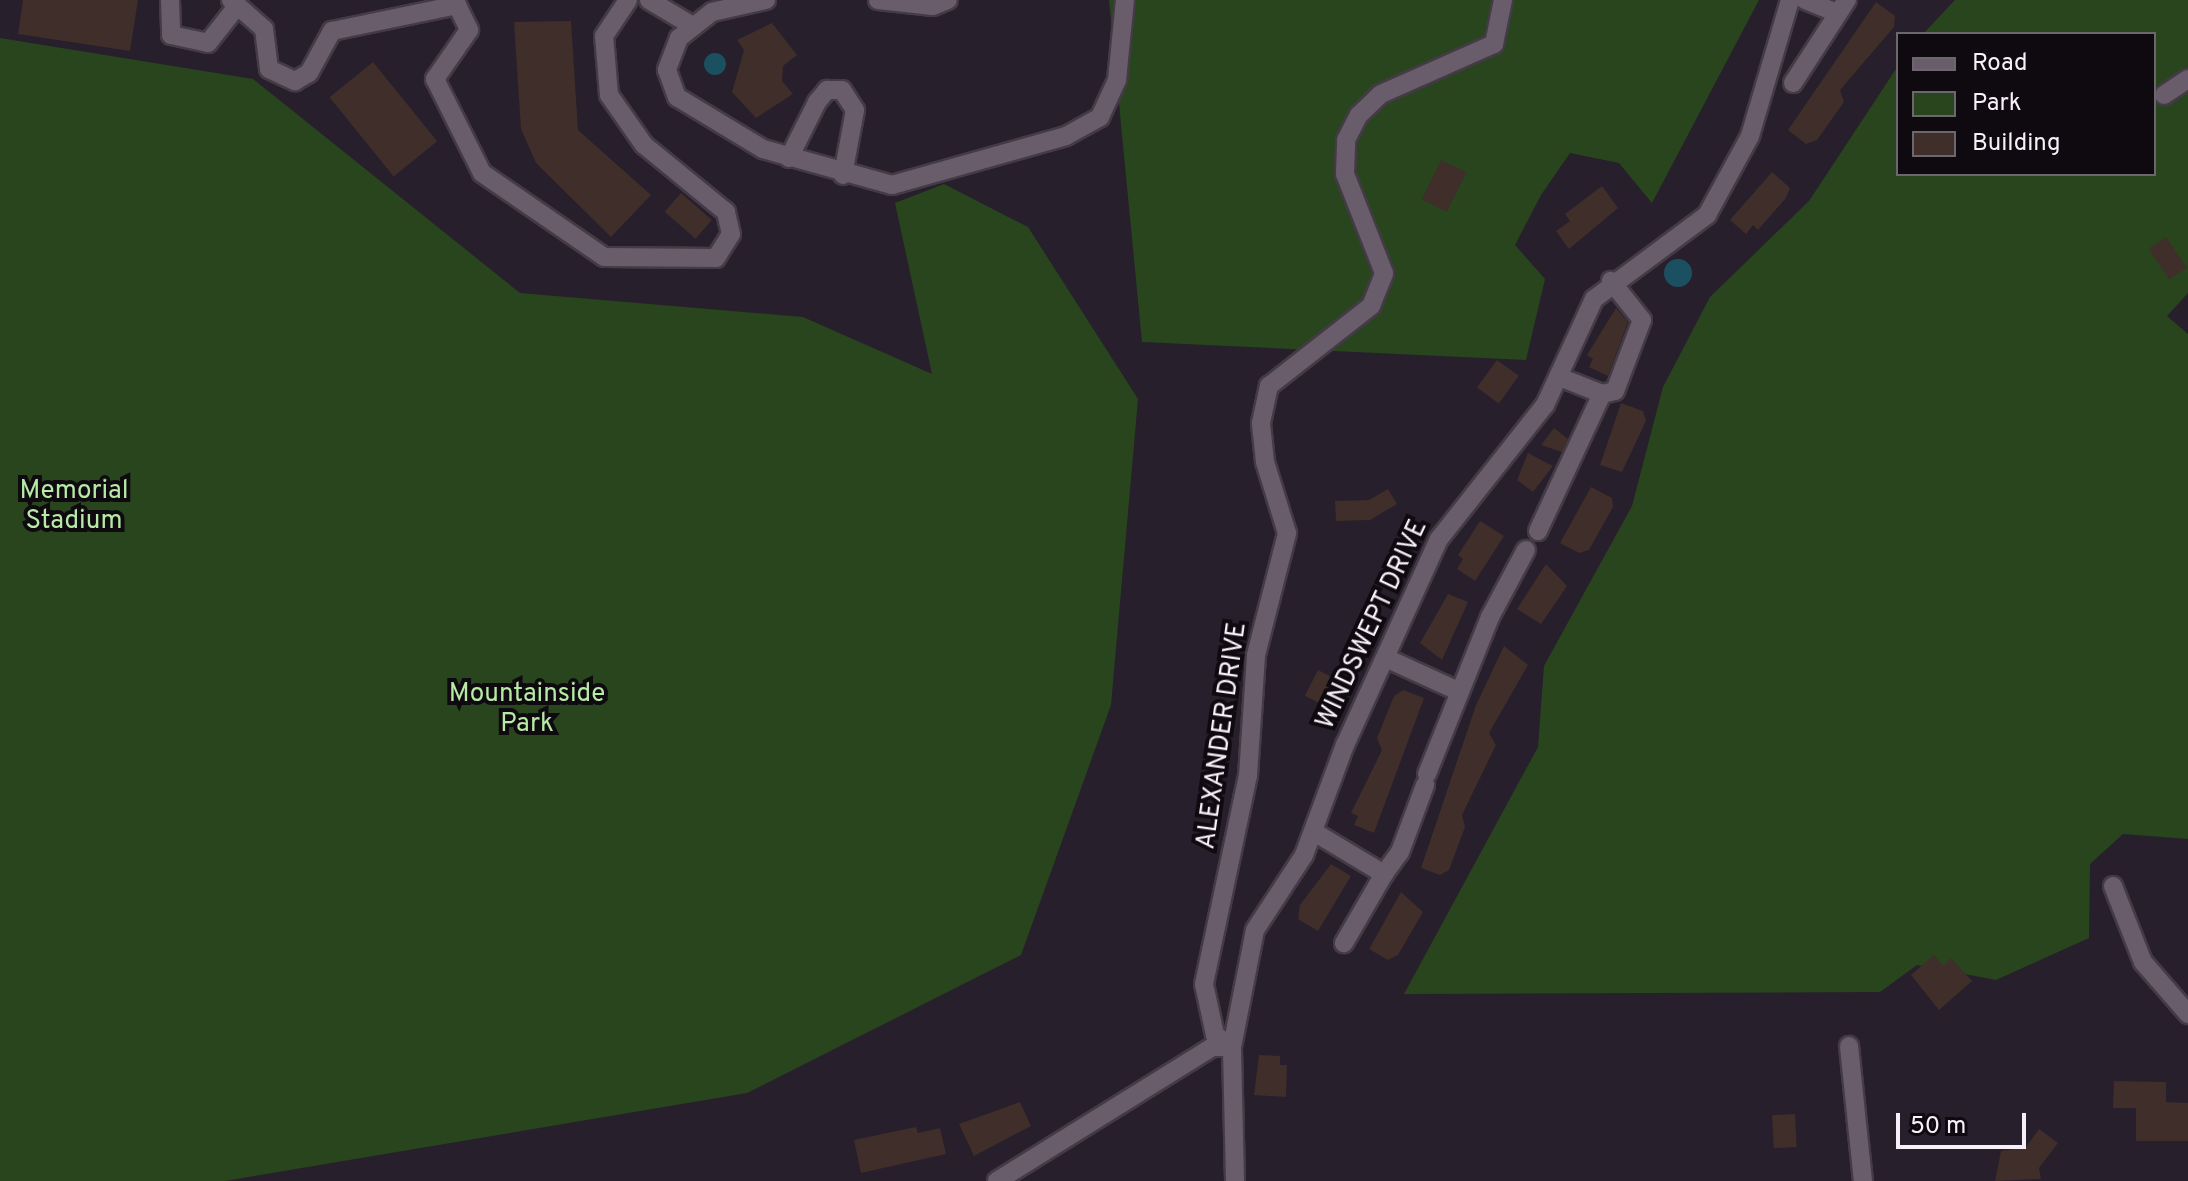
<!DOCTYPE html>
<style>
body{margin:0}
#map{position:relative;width:2188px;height:1181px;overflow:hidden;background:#281f2c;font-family:Overpass,sans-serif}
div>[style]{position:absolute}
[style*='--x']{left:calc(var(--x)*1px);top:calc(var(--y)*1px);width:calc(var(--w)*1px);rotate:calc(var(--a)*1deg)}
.green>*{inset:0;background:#28451e}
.water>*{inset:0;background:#1b5061}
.round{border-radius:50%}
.building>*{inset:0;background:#3f2e29;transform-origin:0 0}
.roads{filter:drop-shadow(2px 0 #443b46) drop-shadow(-2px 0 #443b46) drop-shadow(0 2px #443b46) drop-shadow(0 -2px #443b46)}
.minor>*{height:18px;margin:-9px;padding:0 9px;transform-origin:9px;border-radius:9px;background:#695d6c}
span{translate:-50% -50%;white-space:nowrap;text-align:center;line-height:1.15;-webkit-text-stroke:8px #0f0a10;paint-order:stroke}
.park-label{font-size:26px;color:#b6eaa5}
.street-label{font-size:26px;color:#f7f0f9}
.legend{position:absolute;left:1896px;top:32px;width:260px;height:144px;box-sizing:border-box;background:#0f0a10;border:2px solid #6c666d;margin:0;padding:10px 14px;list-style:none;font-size:24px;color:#f7f0f9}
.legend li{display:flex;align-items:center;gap:16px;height:40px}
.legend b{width:40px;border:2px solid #6c666d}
.scale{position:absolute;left:1896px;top:1113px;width:130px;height:36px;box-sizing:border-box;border:4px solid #f7f0f9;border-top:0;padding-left:10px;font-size:24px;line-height:28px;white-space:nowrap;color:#f7f0f9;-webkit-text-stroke:6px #0f0a10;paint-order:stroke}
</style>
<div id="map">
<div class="green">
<i style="clip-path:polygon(1109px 0,1759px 0,1652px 203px,1619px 163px,1570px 153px,1541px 195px,1515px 245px,1545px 279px,1526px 360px,1142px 342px)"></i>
<i style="clip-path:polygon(1955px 0,2188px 0,2188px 293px,2167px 316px,2188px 334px,2188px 839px,2123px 834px,2090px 864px,2089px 938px,1996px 980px,1917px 965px,1880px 992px,1404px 994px,1538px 747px,1544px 666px,1632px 506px,1663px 387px,1710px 297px,1809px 201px,1898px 66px,1898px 174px,2154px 174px,2154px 34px,1923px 34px)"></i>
<i style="clip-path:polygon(0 38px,253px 79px,520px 293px,803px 317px,932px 374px,895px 203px,944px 184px,1028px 227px,1138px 399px,1111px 705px,1021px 955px,747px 1093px,225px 1181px,0 1181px)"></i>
</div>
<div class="water">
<i class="round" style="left:704px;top:53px;width:22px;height:22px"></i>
<i class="round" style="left:1664px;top:259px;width:28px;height:28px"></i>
</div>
<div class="building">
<i style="clip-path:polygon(23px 0,138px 0,130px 51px,18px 34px)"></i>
<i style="clip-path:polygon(1876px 2px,1895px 16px,1894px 27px,1840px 90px,1844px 102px,1817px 140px,1806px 144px,1788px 130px)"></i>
<i style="clip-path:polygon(571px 21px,578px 130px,651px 195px,611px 237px,536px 163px,521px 129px,514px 22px)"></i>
<i style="clip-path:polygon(772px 23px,797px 55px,783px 66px,782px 81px,793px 94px,756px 118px,732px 92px,744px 50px,737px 40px)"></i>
<i style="left:373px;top:62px;width:102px;height:56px;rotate:51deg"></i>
<i style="left:1441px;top:160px;width:28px;height:44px;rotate:26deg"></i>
<i style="clip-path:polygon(1772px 172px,1790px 188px,1786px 198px,1758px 230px,1753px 225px,1746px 234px,1730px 220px)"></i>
<i style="clip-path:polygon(1602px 186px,1618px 208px,1569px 249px,1556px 231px,1570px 221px,1565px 214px)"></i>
<i style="left:681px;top:193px;width:41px;height:25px;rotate:41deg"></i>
<i style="left:2166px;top:237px;width:37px;height:21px;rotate:56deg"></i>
<i style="clip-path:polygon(1616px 308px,1628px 322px,1608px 376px,1589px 367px,1593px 359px,1587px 355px)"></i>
<i style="left:1497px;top:360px;width:27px;height:34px;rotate:36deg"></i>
<i style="clip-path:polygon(1621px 403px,1643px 411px,1646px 421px,1622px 472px,1600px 465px)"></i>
<i style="clip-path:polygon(1554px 428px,1568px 439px,1562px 452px,1541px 445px)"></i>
<i style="clip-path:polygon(1528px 453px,1553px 466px,1533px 492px,1517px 480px)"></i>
<i style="clip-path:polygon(1591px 487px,1612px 498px,1613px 507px,1589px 550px,1579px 553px,1560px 543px)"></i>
<i style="clip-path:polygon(1388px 489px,1397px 504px,1370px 520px,1336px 521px,1335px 501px,1369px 500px)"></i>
<i style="clip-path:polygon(1480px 521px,1504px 536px,1475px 581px,1457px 569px,1463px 559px,1458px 555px)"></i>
<i style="clip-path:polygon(1546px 564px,1567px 586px,1541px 624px,1517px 609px)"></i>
<i style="clip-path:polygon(1448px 594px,1468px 602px,1442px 660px,1420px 643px)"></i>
<i style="clip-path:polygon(1504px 646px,1528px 665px,1489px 733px,1496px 745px,1462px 815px,1465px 827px,1449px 870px,1440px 875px,1421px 868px,1476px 705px)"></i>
<i style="left:1318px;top:670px;width:18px;height:29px;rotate:27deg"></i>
<i style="clip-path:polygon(1403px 690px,1424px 698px,1374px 833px,1354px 825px,1358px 816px,1351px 813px,1382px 750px,1377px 738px,1394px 696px)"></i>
<i style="clip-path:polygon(1331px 864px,1351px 876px,1318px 931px,1298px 919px,1300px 905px)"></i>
<i style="clip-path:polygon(1401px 892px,1423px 912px,1398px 955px,1388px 960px,1369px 949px)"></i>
<i style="clip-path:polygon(1934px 955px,1943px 966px,1951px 958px,1972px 981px,1939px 1010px,1911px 975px)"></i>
<i style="clip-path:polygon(1259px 1055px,1280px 1056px,1280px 1065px,1287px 1065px,1286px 1097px,1254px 1095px)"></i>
<i style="clip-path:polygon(2114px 1081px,2166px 1082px,2166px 1102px,2188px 1103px,2188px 1141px,2136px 1141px,2136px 1108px,2113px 1108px)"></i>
<i style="clip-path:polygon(1020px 1102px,1031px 1126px,974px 1156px,959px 1124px)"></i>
<i style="left:1795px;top:1114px;width:33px;height:23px;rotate:87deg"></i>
<i style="clip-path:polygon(916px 1127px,918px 1133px,940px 1128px,946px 1154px,861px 1173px,854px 1140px)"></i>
<i style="clip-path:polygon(2039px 1129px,2058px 1143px,2039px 1168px,2041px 1179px,1995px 1181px,2001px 1151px,2026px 1147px)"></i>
</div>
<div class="roads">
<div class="minor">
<i style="--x:170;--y:0;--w:35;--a:88"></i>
<i style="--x:171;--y:35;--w:38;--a:12"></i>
<i style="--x:208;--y:43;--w:48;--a:-51.7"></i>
<i style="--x:231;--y:0;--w:44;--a:41.3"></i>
<i style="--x:264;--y:29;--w:40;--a:82.9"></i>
<i style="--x:269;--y:69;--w:29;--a:25"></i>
<i style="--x:295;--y:81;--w:16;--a:-30"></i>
<i style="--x:309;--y:73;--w:48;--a:-61.3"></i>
<i style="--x:332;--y:31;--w:128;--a:-11.7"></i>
<i style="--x:457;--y:5;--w:28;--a:64"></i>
<i style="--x:469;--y:30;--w:60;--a:124.8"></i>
<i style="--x:435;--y:79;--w:105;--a:63.4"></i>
<i style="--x:482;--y:173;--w:148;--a:34.5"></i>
<i style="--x:604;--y:257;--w:112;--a:0.5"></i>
<i style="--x:716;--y:258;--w:28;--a:-58"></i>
<i style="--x:731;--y:234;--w:23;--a:-103"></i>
<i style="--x:726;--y:212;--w:106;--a:-140.7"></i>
<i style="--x:644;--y:145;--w:61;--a:-125"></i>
<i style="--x:609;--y:95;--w:59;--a:-94.8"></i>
<i style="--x:604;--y:36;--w:43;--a:-56.3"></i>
<i style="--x:649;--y:0;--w:49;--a:30.8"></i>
<i style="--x:766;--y:0;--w:55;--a:167.5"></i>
<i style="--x:712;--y:12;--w:42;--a:141.8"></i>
<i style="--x:679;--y:38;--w:34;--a:111"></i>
<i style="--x:667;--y:70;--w:29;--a:70"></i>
<i style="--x:677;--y:97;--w:100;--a:31.2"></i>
<i style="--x:763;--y:149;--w:134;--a:15.6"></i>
<i style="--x:892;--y:185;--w:181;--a:-15.7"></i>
<i style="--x:1066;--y:136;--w:39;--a:-29"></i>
<i style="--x:1100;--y:117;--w:41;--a:-65.3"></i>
<i style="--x:1117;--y:80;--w:80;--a:-84.3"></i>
<i style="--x:878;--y:0;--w:55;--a:6.2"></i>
<i style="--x:933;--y:6;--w:16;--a:-22"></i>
<i style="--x:1805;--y:0;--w:32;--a:22"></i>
<i style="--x:1793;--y:83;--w:99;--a:-57"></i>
<i style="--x:2164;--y:95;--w:29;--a:-34"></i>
<i style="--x:789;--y:158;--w:63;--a:-63.4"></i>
<i style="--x:817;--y:102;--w:16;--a:-50"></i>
<i style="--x:827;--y:90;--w:15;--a:0"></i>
<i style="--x:842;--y:90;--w:24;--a:57"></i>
<i style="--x:855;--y:110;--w:66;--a:100.5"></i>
<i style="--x:1562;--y:378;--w:43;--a:21.8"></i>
<i style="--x:1602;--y:394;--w:13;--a:-13"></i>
<i style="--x:1615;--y:391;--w:76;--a:-69.2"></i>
<i style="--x:1642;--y:320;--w:50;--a:-128.5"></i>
<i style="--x:1538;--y:531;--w:151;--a:-65"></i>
<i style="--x:1388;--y:659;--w:77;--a:24.6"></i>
<i style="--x:1427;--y:774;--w:169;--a:-68.1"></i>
<i style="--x:1490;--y:617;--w:76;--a:-61.8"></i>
<i style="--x:1314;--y:832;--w:82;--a:31"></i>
<i style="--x:1384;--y:874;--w:80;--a:120.1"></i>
<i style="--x:1384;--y:874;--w:27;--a:-54"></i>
<i style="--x:1400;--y:852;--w:72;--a:-69.5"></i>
<i style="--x:2113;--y:886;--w:82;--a:68.5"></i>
<i style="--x:2143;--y:962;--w:69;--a:49.1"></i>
<i style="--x:1849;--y:1046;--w:136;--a:84.1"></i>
<i style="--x:997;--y:1181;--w:253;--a:-31.9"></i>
<i style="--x:1212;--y:1047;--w:20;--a:0"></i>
<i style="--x:1232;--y:1047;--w:119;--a:-78.9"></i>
<i style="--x:1255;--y:930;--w:90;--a:-56.8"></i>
<i style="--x:1304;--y:855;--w:117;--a:-69.6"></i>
<i style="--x:1345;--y:745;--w:226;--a:-65.5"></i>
<i style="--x:1439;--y:539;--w:171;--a:-51.7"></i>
<i style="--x:1545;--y:405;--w:117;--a:-65.2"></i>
<i style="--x:1594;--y:299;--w:141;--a:-36.6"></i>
<i style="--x:1707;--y:215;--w:90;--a:-61.4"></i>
<i style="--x:1750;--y:136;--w:142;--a:-73.6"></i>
<i style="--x:1235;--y:1181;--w:134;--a:-91.3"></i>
<i style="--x:1232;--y:1047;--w:21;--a:-145"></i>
<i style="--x:1215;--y:1035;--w:52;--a:-102.2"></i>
<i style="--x:1204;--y:984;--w:213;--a:-78.1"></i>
<i style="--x:1248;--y:776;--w:121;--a:-86.2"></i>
<i style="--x:1256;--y:655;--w:126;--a:-75.7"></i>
<i style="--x:1287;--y:533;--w:74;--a:-107.2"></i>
<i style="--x:1265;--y:462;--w:39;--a:-96"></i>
<i style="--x:1261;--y:423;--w:38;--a:-78"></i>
<i style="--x:1269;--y:386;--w:130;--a:-38.1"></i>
<i style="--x:1371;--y:306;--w:35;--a:-68"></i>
<i style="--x:1384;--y:273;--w:106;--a:-111.5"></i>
<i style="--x:1345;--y:174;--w:34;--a:-88"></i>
<i style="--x:1346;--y:140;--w:28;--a:-63"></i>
<i style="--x:1359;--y:115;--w:30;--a:-44"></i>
<i style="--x:1381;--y:94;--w:124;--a:-23.9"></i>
<i style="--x:1494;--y:44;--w:45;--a:-78.4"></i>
</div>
</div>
<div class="park-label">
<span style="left:74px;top:507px">Memorial<br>Stadium</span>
<span style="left:527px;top:710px">Mountainside<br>Park</span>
</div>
<div class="street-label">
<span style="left:1373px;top:625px;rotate:-65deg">WINDSWEPT DRIVE</span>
<span style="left:1223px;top:736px;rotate:-82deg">ALEXANDER DRIVE</span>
</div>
<ul class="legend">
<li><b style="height:10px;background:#695d6c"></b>Road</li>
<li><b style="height:22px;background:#28451e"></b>Park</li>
<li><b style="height:22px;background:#3f2e29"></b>Building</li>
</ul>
<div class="scale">50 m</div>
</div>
